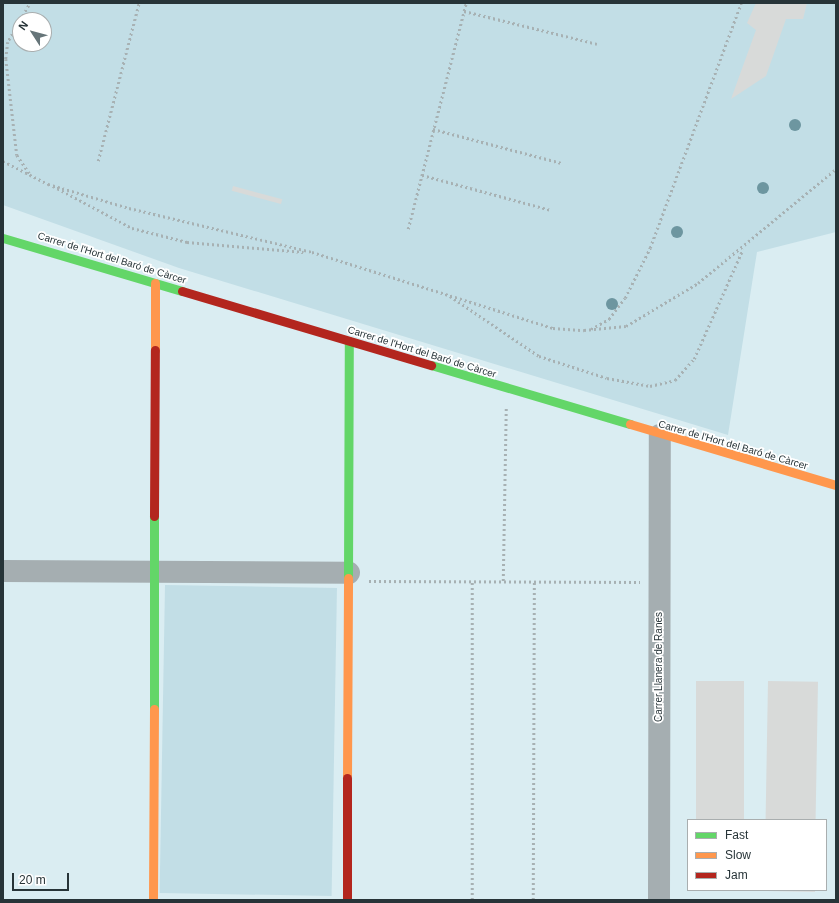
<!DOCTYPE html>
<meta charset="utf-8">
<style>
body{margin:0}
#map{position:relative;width:839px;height:903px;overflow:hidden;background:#daedf2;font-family:Arial,sans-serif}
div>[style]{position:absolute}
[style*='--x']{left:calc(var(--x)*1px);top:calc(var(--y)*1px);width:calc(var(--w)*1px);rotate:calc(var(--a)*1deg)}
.green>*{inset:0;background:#c2dee6;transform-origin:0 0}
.building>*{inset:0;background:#d8dad9;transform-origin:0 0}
.path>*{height:2.5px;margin-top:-1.25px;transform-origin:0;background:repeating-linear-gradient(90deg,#a7b1b3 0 2px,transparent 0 5px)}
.street>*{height:22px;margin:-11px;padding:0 11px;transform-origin:11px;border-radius:11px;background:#a5aeb1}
.fast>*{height:9px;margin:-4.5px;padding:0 4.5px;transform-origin:4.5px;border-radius:4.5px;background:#63d668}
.slow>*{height:9px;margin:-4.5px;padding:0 4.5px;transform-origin:4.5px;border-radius:4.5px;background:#ff974d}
.jam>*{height:9px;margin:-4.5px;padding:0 4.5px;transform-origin:4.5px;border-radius:4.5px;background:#b3261e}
.trees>*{width:12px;height:12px;margin:-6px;border-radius:50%;background:#6d96a0}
span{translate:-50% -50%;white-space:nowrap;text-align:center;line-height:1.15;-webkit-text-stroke:3.5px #fff;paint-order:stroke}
.street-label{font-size:10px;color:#273438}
.frame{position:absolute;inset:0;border:4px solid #273438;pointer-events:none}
.legend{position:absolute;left:687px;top:819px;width:140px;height:72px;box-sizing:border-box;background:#fff;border:1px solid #a9aeaf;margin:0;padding:5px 7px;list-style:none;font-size:12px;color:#273438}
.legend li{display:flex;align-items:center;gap:8px;height:20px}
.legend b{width:20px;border:1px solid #a9aeaf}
.north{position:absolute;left:12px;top:12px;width:40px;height:40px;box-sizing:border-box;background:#fff;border:1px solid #a9aeaf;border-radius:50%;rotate:306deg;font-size:11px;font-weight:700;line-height:16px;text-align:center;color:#273438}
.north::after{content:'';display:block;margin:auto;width:14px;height:18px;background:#667579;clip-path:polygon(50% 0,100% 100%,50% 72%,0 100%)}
.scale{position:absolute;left:12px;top:873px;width:57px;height:18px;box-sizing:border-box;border:2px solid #273438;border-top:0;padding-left:5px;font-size:12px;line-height:14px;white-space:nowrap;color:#273438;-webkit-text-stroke:3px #fff;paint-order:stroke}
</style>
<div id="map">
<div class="green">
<i style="clip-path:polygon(evenodd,3px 3px,836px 3px,836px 232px,757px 252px,728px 435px,179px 268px,3px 205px,3px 3px,20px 20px,44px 20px,44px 44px,20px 44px,20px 20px)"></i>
<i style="left:165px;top:585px;width:172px;height:308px;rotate:1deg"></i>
</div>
<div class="building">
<i style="clip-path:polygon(756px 3px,807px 3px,803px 19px,786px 19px,766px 76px,731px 99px,756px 30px,747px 23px)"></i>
<i style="left:233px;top:186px;width:51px;height:5px;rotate:15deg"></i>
<i style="left:744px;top:681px;width:139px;height:48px;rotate:90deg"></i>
<i style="left:768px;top:681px;width:50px;height:139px;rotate:1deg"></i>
<i style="clip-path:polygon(767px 890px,815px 890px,815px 892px,767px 891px)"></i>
</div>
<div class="path">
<i style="--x:464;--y:11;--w:137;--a:13.9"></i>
<i style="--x:20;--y:20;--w:20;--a:-60"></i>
<i style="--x:20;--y:21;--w:24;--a:120"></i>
<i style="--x:8;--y:42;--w:17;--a:97"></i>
<i style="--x:6;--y:59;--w:97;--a:83.5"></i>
<i style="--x:17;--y:155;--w:23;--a:56"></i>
<i style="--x:433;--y:129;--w:133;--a:14.8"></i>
<i style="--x:3;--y:161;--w:51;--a:27.1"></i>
<i style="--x:48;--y:184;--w:84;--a:16.5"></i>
<i style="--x:129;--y:208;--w:188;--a:13.5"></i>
<i style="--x:312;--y:252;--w:253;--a:17.5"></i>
<i style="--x:553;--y:328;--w:31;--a:4"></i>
<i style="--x:584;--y:330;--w:42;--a:-5.4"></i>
<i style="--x:626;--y:326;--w:84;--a:-30.8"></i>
<i style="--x:698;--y:283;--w:179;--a:-39.6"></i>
<i style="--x:98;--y:161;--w:163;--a:-75.5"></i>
<i style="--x:422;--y:175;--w:134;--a:15.2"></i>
<i style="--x:53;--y:186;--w:89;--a:28"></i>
<i style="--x:132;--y:228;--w:57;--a:14.3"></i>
<i style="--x:187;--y:242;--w:117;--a:4.9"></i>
<i style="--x:408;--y:229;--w:233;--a:-75.6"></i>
<i style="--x:450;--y:296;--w:107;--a:34"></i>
<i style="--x:539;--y:356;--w:71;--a:17.9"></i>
<i style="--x:607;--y:378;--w:44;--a:10.5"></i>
<i style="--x:650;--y:386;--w:26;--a:-13"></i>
<i style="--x:675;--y:380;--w:28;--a:-48"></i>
<i style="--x:694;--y:359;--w:120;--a:-66"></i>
<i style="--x:591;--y:329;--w:21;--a:-29"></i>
<i style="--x:609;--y:319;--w:26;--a:-53"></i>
<i style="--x:625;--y:298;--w:56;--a:-63.4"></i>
<i style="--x:650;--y:248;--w:261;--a:-69.6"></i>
<i style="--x:369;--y:581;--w:271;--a:0.2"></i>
<i style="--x:503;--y:581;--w:173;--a:-89"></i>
<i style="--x:472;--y:900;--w:319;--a:-90"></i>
<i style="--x:533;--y:900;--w:318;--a:-89.8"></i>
</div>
<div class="street">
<i style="--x:3;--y:571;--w:346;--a:0.3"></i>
<i style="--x:659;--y:900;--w:465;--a:-89.9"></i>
</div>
<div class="fast">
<i style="--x:3;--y:238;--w:187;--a:16.5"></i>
<i style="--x:431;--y:365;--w:208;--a:16.5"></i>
<i style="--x:348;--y:578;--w:237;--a:-89.8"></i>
<i style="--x:154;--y:709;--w:193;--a:-90"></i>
</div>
<div class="slow">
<i style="--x:155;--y:350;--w:67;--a:-90"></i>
<i style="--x:630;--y:424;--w:215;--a:16.5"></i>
<i style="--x:347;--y:778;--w:200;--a:-89.7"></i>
<i style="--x:153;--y:900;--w:191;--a:-89.7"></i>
</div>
<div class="jam">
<i style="--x:182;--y:291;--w:260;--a:16.6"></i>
<i style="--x:154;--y:516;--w:166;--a:-89.7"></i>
<i style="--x:347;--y:900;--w:122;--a:-90"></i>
</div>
<div class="trees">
<i style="left:795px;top:125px"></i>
<i style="left:763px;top:188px"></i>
<i style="left:677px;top:232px"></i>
<i style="left:612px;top:304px"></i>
</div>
<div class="street-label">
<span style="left:112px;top:258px;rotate:17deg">Carrer de l'Hort del Baró de Càrcer</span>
<span style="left:422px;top:352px;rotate:17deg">Carrer de l'Hort del Baró de Càrcer</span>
<span style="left:733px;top:445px;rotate:16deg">Carrer de l'Hort del Baró de Càrcer</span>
<span style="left:659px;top:667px;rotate:-90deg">Carrer Llanera de Ranes</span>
</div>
<div class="frame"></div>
<ul class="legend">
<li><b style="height:5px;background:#63d668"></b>Fast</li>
<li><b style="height:5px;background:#ff974d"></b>Slow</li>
<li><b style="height:5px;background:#b3261e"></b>Jam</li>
</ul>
<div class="north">N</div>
<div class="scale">20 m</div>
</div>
